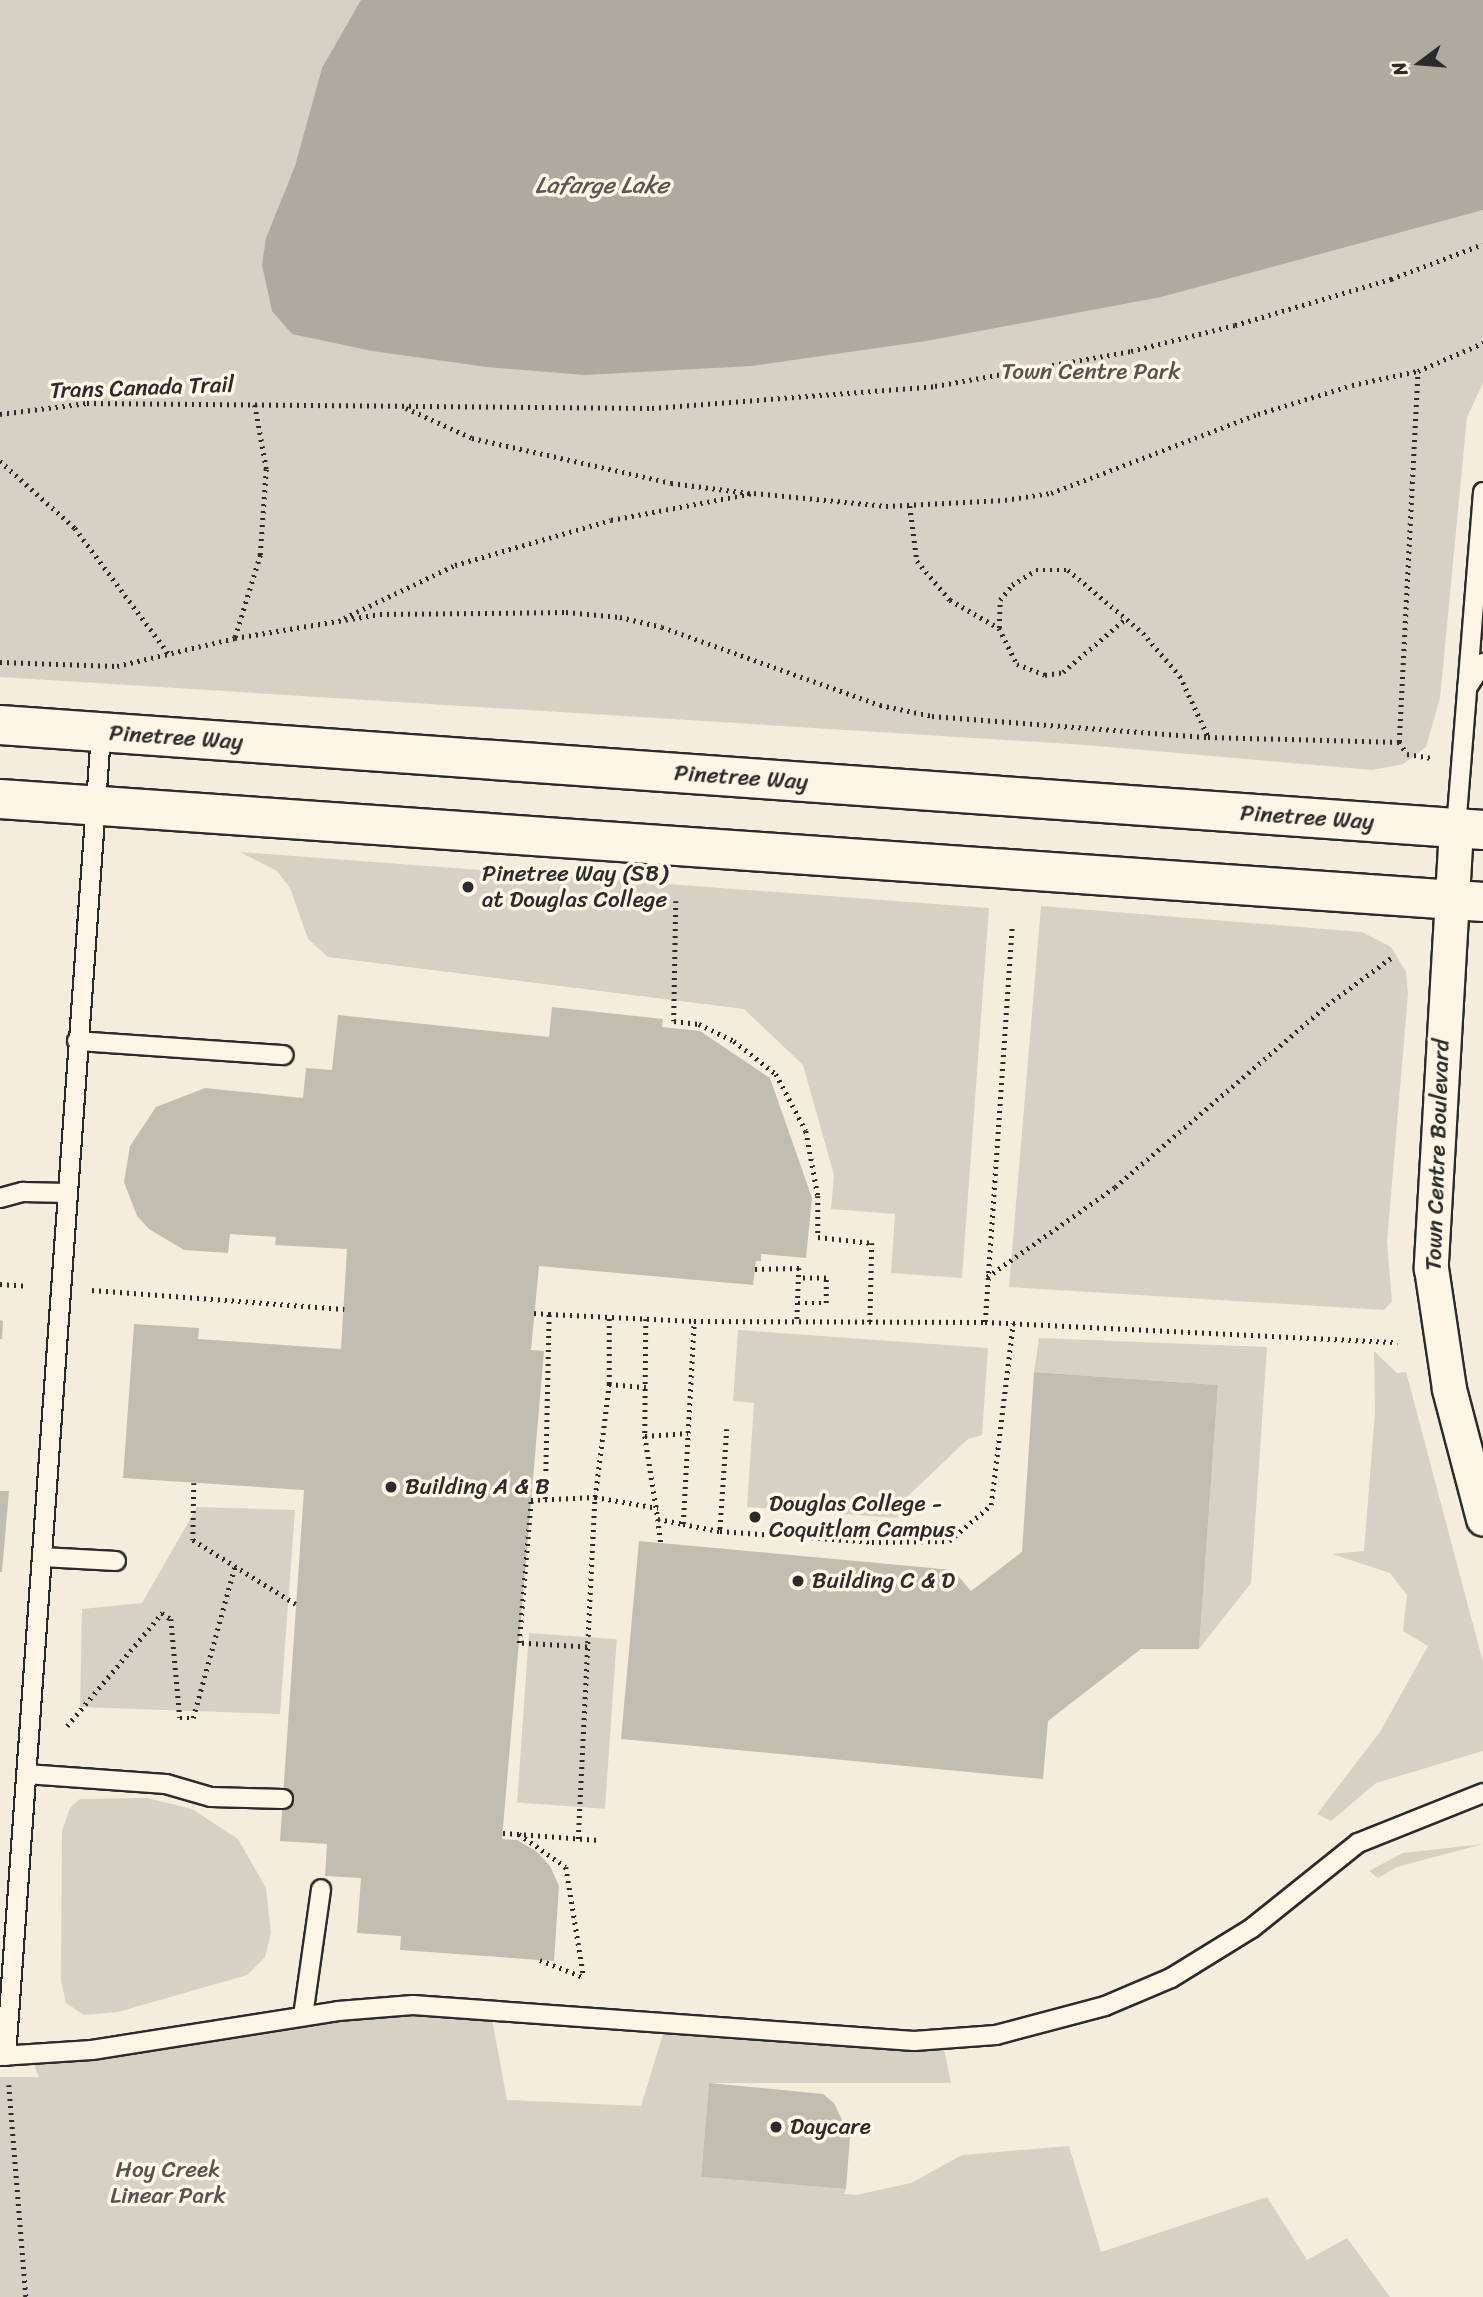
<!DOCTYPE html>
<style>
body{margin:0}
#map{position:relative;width:1483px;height:2297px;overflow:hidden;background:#f4edde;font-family:Sriracha,sans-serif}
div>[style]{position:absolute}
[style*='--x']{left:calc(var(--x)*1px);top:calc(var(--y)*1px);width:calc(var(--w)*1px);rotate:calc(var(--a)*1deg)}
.green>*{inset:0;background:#d6d1c4;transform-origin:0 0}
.water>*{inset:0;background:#afaaa0}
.building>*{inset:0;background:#c2bdb1}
.path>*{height:4.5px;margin-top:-2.25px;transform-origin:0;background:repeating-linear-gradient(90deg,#2b2b2b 0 2px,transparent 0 7px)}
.roads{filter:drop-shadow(2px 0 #2b2b2b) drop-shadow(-2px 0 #2b2b2b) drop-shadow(0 2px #2b2b2b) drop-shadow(0 -2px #2b2b2b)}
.lane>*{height:18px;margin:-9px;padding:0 9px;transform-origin:9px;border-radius:9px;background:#fcf5e5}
.street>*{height:33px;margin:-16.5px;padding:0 16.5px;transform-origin:16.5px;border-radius:16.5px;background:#fcf5e5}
.secondary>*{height:38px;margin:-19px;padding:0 19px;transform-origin:19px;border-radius:19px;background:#fcf5e5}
.dots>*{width:19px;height:19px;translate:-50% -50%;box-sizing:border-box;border:4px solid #fcf5e5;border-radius:50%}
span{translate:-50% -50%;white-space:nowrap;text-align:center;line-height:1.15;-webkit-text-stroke:7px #fcf5e5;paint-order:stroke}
.park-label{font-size:23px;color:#565451}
.street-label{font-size:23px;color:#2b2b2b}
.poi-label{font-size:23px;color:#2b2b2b}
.left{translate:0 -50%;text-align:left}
.water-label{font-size:24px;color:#595754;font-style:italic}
.north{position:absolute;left:1385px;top:28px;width:70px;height:70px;-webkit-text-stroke:5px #fcf5e5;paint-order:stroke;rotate:254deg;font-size:19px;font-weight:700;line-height:28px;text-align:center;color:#2b2b2b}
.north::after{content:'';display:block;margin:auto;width:24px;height:32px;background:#2b2b2b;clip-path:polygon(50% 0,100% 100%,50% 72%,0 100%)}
</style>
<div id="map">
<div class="green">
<i style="clip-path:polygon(0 0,1483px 0,1483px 383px,1467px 417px,1440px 698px,1426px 747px,1403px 764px,1372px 770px,1086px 745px,0 677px)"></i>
<i style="clip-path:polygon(240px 852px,989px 908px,962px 1278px,891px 1273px,895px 1214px,831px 1209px,834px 1175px,803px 1065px,744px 1009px,328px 957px,308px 939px,290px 888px,277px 871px)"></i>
<i style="clip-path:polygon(1041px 906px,1362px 932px,1391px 947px,1406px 972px,1408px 994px,1387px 1242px,1392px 1301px,1384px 1310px,1009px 1287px)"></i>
<i style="clip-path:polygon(738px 1330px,988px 1348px,982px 1435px,968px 1439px,907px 1497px,897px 1518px,747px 1507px,754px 1403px,733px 1401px)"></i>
<i style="clip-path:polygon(1039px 1338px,1267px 1347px,1251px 1583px,1199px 1649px,1218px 1385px,1034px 1372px)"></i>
<i style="clip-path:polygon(1374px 1351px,1397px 1373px,1406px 1372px,1483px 1662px,1483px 1751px,1376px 1783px,1331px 1821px,1317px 1814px,1380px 1732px,1428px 1646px,1403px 1631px,1407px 1595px,1390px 1573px,1332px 1554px,1364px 1551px,1375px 1412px)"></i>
<i style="clip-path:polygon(197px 1507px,295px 1510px,280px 1714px,80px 1707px,82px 1609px,142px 1603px)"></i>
<i style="left:529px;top:1633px;width:88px;height:170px;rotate:4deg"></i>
<i style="clip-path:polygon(147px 1798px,192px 1809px,238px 1839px,266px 1888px,271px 1933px,265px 1957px,247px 1975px,118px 2012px,84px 2015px,66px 2003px,61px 1981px,62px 1831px,70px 1808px,80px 1799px)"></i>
<i style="clip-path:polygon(1483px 1844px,1397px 1867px,1378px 1878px,1369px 1871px,1403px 1853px)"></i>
<i style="clip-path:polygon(400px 2007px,492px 2019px,507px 2100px,641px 2106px,664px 2031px,944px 2049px,951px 2083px,709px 2083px,701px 2177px,846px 2189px,844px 2194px,856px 2195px,911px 2183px,962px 2155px,1069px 2146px,1101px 2252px,1267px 2197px,1307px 2260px,1347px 2238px,1390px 2297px,0 2297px,0 2077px,39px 2077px,29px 2052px,54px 2062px)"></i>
</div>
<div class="water">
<i style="clip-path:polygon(361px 0,1483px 0,1483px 210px,1161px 297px,926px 341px,751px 366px,585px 375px,487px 367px,372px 351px,292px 334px,272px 311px,262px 265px,266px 238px,295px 166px,322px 68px)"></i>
</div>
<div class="building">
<i style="clip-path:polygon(552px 1007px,663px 1019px,662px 1027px,700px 1031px,770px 1078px,812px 1198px,806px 1258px,761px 1254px,761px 1261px,756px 1261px,753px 1285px,539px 1266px,531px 1350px,544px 1351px,502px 1839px,517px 1840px,536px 1851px,550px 1866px,559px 1886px,554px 1961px,400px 1950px,401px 1936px,357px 1933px,361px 1878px,325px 1876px,327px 1844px,280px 1841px,304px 1490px,123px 1478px,134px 1324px,199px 1328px,198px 1339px,341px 1349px,347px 1249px,275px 1245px,276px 1237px,230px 1234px,228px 1253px,184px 1250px,149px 1229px,137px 1216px,124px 1182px,130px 1146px,156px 1107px,205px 1088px,303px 1098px,306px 1068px,332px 1070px,338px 1015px,549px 1037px)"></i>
<i style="clip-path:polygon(0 1320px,3px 1321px,2px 1339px,0 1339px)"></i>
<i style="clip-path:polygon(1034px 1372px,1218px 1385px,1199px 1649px,1141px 1649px,1048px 1721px,1043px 1779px,621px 1739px,639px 1541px,953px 1570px,971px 1591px,1022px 1552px)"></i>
<i style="clip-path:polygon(0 1491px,9px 1491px,2px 1572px,0 1572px)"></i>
<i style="clip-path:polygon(709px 2083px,823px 2094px,834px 2103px,850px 2137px,846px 2189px,701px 2177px)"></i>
</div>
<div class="path">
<i style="--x:406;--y:408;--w:72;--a:24.4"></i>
<i style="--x:472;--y:438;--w:204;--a:12.7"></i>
<i style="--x:671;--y:483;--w:79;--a:7.3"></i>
<i style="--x:0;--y:414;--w:88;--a:-7.2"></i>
<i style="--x:87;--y:403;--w:565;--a:0.51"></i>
<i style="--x:652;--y:408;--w:284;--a:-4.4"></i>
<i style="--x:935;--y:386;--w:199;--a:-10.1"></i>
<i style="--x:1131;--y:351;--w:107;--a:-14"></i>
<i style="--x:1235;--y:325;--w:163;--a:-16.4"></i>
<i style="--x:1391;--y:279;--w:98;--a:-20.8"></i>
<i style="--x:0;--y:461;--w:101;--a:41.8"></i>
<i style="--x:75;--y:528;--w:157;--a:53.3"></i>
<i style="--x:910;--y:506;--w:55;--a:82.7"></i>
<i style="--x:917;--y:561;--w:51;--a:49.8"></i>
<i style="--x:950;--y:600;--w:56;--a:29.7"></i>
<i style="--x:999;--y:628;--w:28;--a:-88"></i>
<i style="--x:1000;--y:600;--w:19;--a:-51"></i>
<i style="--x:1012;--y:585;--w:28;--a:-32"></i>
<i style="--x:1036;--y:570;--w:32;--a:0"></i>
<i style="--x:1068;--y:570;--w:98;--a:40"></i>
<i style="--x:1143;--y:633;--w:57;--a:49.3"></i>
<i style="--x:1180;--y:676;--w:66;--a:65"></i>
<i style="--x:344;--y:618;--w:123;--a:-25.5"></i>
<i style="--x:455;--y:565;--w:162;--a:-16.1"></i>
<i style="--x:611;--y:520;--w:146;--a:-10.7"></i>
<i style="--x:754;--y:493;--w:133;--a:5.6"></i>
<i style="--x:886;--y:506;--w:119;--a:-2.9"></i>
<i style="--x:1005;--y:500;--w:47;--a:-8.7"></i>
<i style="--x:1051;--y:493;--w:222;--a:-20.9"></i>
<i style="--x:1258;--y:414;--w:98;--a:-17.1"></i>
<i style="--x:1352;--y:385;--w:67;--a:-12"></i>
<i style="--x:1418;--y:371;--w:71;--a:-23.3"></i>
<i style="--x:999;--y:628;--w:40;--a:63.4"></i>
<i style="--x:1017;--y:664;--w:30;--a:21"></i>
<i style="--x:1045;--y:675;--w:18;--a:-9"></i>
<i style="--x:1063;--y:672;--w:80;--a:-40.4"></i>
<i style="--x:235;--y:637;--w:86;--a:-73"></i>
<i style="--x:260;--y:555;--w:86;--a:-86"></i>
<i style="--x:266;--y:469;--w:68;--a:-100.2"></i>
<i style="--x:0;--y:662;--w:117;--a:2"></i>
<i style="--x:117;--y:666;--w:121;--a:-13.3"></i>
<i style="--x:235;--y:638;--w:147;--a:-9.4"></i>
<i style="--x:380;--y:614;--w:186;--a:-0.6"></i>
<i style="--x:566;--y:612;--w:54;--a:5.3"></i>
<i style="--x:620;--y:617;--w:43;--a:13.4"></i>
<i style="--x:662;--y:627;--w:232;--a:19.7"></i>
<i style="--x:880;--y:705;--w:53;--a:11.9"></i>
<i style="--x:932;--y:716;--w:277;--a:4.4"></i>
<i style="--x:1208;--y:737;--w:191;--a:1.5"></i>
<i style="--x:1399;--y:742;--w:14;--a:56"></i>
<i style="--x:1407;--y:754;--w:25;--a:9"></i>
<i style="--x:1399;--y:742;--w:371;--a:-87.1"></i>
<i style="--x:676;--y:901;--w:120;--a:91"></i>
<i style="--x:674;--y:1021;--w:25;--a:7"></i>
<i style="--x:699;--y:1024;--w:39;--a:26"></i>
<i style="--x:734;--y:1041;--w:53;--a:38.2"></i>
<i style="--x:776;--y:1074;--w:64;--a:62.2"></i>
<i style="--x:806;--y:1131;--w:66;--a:79.5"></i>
<i style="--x:818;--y:1196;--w:41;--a:90"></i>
<i style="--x:818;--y:1237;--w:54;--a:6.3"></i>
<i style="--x:872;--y:1243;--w:80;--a:91.4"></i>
<i style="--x:755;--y:1269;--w:44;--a:-1.3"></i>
<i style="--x:799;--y:1268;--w:54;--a:92.1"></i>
<i style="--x:987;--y:1277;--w:156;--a:-35.1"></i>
<i style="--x:1115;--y:1187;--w:279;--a:-40.6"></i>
<i style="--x:1327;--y:1005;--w:81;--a:-36.4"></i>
<i style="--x:0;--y:1284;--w:26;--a:4"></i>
<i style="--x:92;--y:1290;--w:253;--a:4.3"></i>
<i style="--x:798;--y:1303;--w:28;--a:0"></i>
<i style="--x:826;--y:1303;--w:25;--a:-90"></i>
<i style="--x:826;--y:1278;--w:28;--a:180"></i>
<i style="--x:534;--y:1313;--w:15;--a:4"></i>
<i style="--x:646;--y:1319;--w:117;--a:90.5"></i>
<i style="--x:645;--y:1436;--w:84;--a:81.1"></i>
<i style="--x:658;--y:1519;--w:25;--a:11"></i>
<i style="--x:683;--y:1524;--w:203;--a:-86.9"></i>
<i style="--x:985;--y:1322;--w:397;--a:-86.1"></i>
<i style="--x:609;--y:1384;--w:37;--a:5"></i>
<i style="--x:727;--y:1429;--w:102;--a:93.9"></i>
<i style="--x:720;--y:1531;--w:152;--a:4.1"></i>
<i style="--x:872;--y:1542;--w:77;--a:-0.7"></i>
<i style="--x:949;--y:1541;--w:55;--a:-40.6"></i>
<i style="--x:991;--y:1505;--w:183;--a:-83.1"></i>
<i style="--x:645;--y:1436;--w:43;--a:-4"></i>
<i style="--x:194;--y:1483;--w:57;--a:91"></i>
<i style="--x:193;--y:1540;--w:121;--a:31.9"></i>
<i style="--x:545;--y:1499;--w:185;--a:-88.8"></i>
<i style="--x:549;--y:1314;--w:145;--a:2.8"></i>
<i style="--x:694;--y:1321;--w:291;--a:0.2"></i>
<i style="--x:985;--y:1322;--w:413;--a:2.8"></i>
<i style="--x:658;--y:1519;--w:24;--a:83"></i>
<i style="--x:683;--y:1524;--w:38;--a:11"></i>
<i style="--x:587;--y:1647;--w:68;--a:-176.6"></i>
<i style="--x:519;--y:1643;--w:144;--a:-85.2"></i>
<i style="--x:531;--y:1500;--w:64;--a:-2.7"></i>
<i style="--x:595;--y:1497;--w:114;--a:-82.9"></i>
<i style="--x:609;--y:1384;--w:67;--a:-90"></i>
<i style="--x:67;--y:1726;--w:148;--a:-49.9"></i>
<i style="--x:162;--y:1613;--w:11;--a:34"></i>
<i style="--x:171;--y:1619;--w:99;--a:84.8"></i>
<i style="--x:180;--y:1718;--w:13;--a:0"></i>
<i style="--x:193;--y:1718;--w:158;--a:-74.6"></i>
<i style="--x:503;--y:1833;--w:96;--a:4.2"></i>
<i style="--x:519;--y:1834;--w:57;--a:35.1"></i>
<i style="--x:566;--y:1867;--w:112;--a:80.8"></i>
<i style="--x:578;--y:1839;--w:342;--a:-87.2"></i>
<i style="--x:595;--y:1497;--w:64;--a:9.9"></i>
<i style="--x:540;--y:1960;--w:46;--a:21.6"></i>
<i style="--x:9;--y:2085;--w:213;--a:85.4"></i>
</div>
<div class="roads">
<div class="lane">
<i style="--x:1467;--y:688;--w:30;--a:-57"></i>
<i style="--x:1456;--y:828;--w:337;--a:-85.4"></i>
<i style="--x:77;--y:1041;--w:207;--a:3.9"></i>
<i style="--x:0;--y:1198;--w:24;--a:-15"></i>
<i style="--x:23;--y:1192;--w:44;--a:1.3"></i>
<i style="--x:42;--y:1557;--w:74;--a:3.1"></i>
<i style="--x:26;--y:1774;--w:140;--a:4.1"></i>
<i style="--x:166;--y:1784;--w:47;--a:16.1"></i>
<i style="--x:211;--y:1797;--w:72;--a:1.6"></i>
<i style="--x:303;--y:2016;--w:128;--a:-81.9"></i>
<i style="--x:0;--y:2056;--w:92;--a:-3.7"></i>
<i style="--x:92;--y:2050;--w:249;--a:-9"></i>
<i style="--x:338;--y:2011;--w:75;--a:-4.6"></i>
<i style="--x:413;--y:2005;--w:502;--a:4.11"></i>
<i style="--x:914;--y:2041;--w:82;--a:-4.2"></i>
<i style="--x:996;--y:2035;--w:113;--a:-14.9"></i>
<i style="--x:1105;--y:2006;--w:72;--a:-23"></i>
<i style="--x:1171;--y:1978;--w:95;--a:-31.7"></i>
<i style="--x:1252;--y:1928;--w:136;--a:-38.7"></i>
<i style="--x:1358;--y:1843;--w:135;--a:-21.8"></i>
<i style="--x:6;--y:2056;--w:1326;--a:-85.89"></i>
</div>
<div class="street">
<i style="--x:1456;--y:828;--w:441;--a:93.3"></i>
<i style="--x:1431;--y:1268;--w:122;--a:81.5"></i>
<i style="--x:1449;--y:1389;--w:134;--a:75.3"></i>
</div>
<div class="secondary">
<i style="--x:0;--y:725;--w:1487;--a:4.05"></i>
<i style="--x:0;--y:799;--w:1487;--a:3.97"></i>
</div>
</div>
<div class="dots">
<i style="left:468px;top:887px;background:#2b2b2b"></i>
<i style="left:391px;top:1487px;background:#2b2b2b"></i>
<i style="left:755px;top:1517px;background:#2b2b2b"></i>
<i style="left:798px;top:1581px;background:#2b2b2b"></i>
<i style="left:776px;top:2127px;background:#2b2b2b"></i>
</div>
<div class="park-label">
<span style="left:1091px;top:372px">Town Centre Park</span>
<span style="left:168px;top:2183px">Hoy Creek<br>Linear Park</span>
</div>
<div class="street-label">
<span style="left:142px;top:388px;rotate:-2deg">Trans Canada Trail</span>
<span style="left:176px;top:738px;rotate:4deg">Pinetree Way</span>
<span style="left:741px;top:778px;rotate:4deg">Pinetree Way</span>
<span style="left:1307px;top:818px;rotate:4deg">Pinetree Way</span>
<span style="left:1438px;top:1155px;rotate:-88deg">Town Centre Boulevard</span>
</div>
<div class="poi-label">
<span class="left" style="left:482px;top:887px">Pinetree Way (SB)<br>at Douglas College</span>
<span class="left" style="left:405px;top:1487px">Building A &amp; B</span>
<span class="left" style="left:769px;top:1517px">Douglas College -<br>Coquitlam Campus</span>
<span class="left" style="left:812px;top:1581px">Building C &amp; D</span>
<span class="left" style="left:790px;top:2127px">Daycare</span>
</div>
<div class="water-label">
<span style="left:602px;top:186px">Lafarge Lake</span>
</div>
<div class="north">N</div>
</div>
